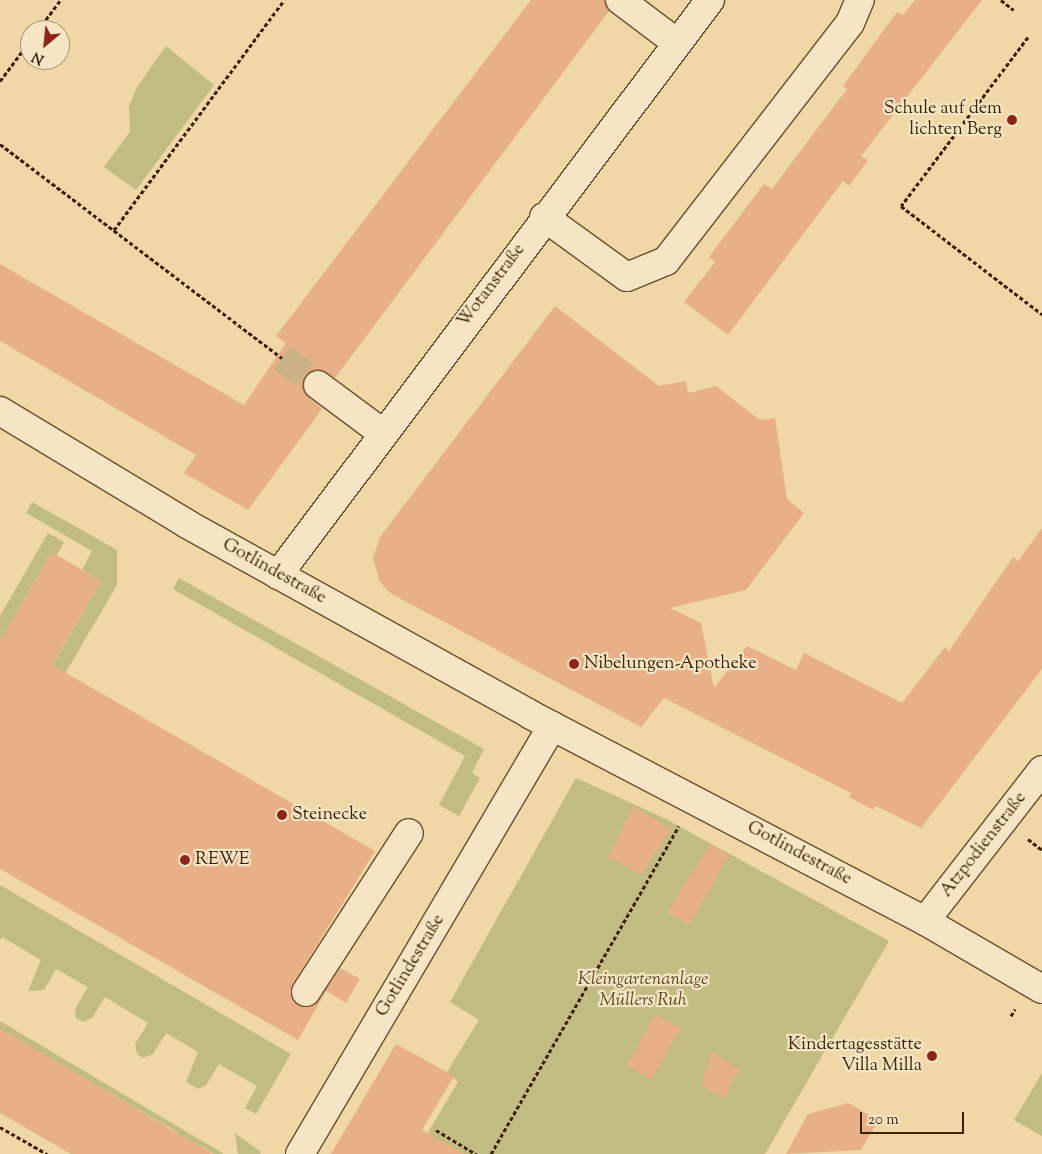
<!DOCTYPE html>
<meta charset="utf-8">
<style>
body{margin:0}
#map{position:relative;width:1042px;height:1154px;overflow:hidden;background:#efd7a6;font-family:"Sorts Mill Goudy",serif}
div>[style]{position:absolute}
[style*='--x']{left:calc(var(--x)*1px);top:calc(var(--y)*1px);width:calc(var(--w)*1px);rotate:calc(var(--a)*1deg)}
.green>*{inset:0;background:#c0bc82}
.building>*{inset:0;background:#e7b086;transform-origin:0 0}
.minor-tunnel>*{height:28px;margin-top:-14px;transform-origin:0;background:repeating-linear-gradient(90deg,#cbb286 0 28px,transparent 0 42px)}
.path>*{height:3px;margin-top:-1.5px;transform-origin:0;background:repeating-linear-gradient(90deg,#3d1f04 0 4px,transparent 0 6.5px)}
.roads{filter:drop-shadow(1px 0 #6a4d2c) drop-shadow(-1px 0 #6a4d2c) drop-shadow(0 1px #6a4d2c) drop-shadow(0 -1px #6a4d2c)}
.minor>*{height:28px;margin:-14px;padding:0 14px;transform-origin:14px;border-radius:14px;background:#f5e5c5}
.dots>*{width:14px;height:14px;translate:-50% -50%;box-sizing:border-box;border:2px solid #f5e5c5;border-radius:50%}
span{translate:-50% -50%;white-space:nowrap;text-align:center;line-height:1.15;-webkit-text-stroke:4.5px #f5e5c5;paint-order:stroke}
.poi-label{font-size:18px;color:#3d1f04}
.right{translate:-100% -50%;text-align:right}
.left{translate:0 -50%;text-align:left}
.street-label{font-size:18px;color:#3d1f04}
.park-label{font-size:18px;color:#5e4624;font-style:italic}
.north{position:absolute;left:20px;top:20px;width:50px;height:50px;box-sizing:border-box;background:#f5e5c5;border:1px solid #ab9678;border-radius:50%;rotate:208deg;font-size:14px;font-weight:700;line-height:20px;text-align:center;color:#3d1f04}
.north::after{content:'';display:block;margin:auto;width:18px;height:22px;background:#8f2418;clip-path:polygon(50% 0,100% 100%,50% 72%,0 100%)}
.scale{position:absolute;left:860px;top:1112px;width:104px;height:22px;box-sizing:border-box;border:2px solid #3d1f04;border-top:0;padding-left:6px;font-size:15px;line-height:18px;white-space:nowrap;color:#3d1f04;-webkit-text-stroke:4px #f5e5c5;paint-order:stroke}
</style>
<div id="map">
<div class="green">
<i style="clip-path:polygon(166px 46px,214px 85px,136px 190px,104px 167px,130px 132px,129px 106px,137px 87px)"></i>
<i style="clip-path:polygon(32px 502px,117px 550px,117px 585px,43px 711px,30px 704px,101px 581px,82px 570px,92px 551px,26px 513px)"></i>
<i style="clip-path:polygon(48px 533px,64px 542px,57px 555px,51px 553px,0 641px,0 616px)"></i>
<i style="clip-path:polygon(179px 578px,484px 749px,472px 773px,480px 778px,459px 816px,439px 805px,465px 756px,173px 589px)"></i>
<i style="clip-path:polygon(576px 778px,664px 818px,889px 941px,765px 1154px,415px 1154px,458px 1082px,447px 1072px,479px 1020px,450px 1002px)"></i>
<i style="clip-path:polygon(0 885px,291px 1054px,256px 1114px,245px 1108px,257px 1086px,219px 1064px,206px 1085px,198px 1089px,186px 1082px,198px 1052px,166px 1033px,153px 1054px,143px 1058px,137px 1054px,135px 1044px,148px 1023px,105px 997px,92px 1018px,83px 1022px,76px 1018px,75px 1009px,88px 987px,56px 969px,44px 990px,28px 991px,41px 960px,2px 937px,0 940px)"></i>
<i style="clip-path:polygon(0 1021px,224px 1154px,214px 1154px,195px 1143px,191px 1149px,177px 1132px,0 1029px)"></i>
<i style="clip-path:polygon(1042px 1073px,1042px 1136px,1014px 1120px)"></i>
<i style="clip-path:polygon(235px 1133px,261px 1152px,260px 1154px,238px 1154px)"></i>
</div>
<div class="building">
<i style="clip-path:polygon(531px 0,605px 0,609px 11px,335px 378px,319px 369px,305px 376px,304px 392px,322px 409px,248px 510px,184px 473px,196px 455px,0 341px,0 264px,244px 405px,286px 343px,276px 336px)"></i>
<i style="clip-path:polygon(915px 0,982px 0,861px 156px,868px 160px,849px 186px,843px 181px,728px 335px,684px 302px,715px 262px,709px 257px,764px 184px,772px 189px,847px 89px,843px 86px,897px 12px,903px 15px)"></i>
<i style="clip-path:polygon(555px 306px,659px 386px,686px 381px,688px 393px,716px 386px,760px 420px,775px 418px,787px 499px,804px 513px,746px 590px,670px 608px,701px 623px,714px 688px,747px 646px,796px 670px,804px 653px,902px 703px,945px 647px,949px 651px,1013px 557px,1018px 561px,1042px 528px,1042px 669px,921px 828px,876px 806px,873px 810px,849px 797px,851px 793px,664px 698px,641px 727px,390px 593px,380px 582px,373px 559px,380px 537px)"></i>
<i style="clip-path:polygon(52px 552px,101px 581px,52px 665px,375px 851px,293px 984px,292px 999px,298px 1005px,314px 1006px,340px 968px,360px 979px,346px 1003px,326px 991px,298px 1040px,0 869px,0 641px)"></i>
<i style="clip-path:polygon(633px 806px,671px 829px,641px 875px,608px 857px)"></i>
<i style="clip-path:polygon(710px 844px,729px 855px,690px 925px,667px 912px)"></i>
<i style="left:655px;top:1014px;width:29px;height:59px;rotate:29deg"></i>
<i style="clip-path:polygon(0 1029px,54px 1060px,213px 1154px,71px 1154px,0 1113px)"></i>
<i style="clip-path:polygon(396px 1044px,454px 1076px,422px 1130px,464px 1154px,331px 1154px)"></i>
<i style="clip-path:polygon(712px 1051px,739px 1070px,725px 1098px,701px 1085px)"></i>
<i style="clip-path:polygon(849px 1103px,878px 1121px,861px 1150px,786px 1154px,808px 1114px)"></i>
</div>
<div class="minor-tunnel">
<i style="--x:282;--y:358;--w:45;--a:36.9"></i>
</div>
<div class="path">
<i style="--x:1001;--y:0;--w:16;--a:38"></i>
<i style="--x:38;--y:30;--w:38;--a:-53"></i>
<i style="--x:1028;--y:37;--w:211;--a:126.9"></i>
<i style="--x:901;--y:206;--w:178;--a:37.5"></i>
<i style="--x:0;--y:81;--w:50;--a:-53.1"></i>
<i style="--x:0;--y:144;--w:354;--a:37.2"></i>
<i style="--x:114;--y:230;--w:286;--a:-53.5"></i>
<i style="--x:1028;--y:839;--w:18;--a:38"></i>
<i style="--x:1011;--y:1016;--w:8;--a:-60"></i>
<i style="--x:0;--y:1127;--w:54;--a:29.9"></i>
<i style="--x:436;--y:1130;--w:47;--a:31"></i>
<i style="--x:491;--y:1154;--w:378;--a:-60.2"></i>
</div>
<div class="roads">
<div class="minor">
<i style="--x:620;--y:0;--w:71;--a:37"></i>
<i style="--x:544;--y:217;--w:102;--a:35.9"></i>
<i style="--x:627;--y:277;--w:42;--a:-22.3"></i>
<i style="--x:666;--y:261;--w:301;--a:-52.3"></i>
<i style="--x:850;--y:23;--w:25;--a:-67"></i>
<i style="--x:318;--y:385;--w:79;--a:36.7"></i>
<i style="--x:0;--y:411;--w:218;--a:31.1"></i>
<i style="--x:187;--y:524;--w:393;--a:29"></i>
<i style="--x:531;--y:715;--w:445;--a:27.6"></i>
<i style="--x:925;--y:921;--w:135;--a:30.2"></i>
<i style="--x:278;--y:575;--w:719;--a:-53.08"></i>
<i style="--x:925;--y:921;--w:191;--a:-52.2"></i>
<i style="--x:306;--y:992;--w:189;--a:-57.1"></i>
<i style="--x:300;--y:1154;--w:497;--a:-59.5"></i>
</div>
</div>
<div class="dots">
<i style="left:1012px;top:120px;background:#8f2418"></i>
<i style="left:574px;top:664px;background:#8f2418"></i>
<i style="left:282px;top:815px;background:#8f2418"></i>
<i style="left:185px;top:860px;background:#8f2418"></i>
<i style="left:932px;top:1056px;background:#8f2418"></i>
</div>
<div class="poi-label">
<span class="right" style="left:1002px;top:120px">Schule auf dem<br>lichten Berg</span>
<span class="left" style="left:584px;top:664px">Nibelungen-Apotheke</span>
<span class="left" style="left:292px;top:815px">Steinecke</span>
<span class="left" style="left:195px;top:860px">REWE</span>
<span class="right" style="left:922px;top:1056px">Kindertagesstätte<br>Villa Milla</span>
</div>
<div class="street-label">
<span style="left:492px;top:286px;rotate:-53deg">Wotanstraße</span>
<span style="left:274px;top:572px;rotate:29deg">Gotlindestraße</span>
<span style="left:984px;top:845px;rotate:-52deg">Atzpodienstraße</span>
<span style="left:799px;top:854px;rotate:28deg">Gotlindestraße</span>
<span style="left:411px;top:966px;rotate:-59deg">Gotlindestraße</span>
</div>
<div class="park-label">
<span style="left:643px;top:991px">Kleingartenanlage<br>Müllers Ruh</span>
</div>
<div class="north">N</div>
<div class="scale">20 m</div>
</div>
